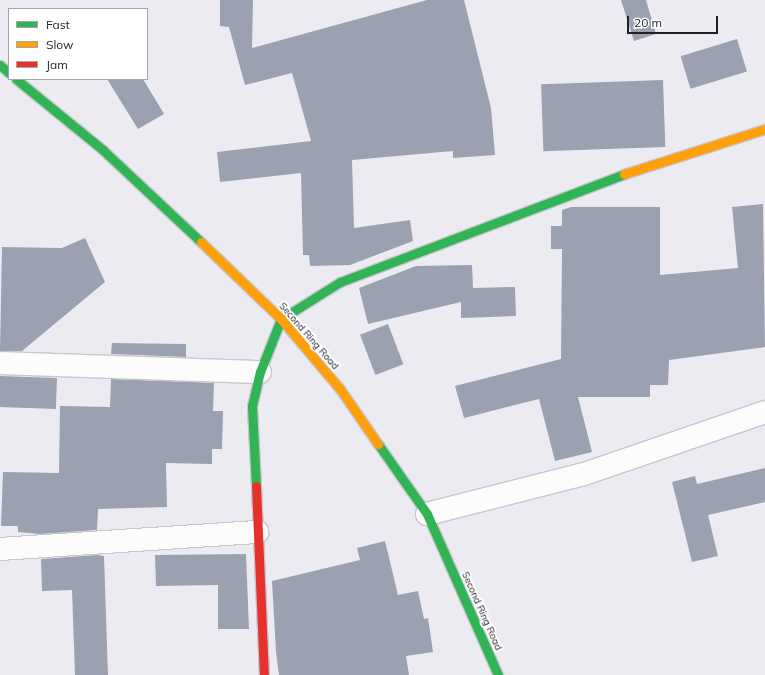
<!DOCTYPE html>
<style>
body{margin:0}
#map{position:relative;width:765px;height:675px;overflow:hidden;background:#ebebf1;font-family:Mulish,sans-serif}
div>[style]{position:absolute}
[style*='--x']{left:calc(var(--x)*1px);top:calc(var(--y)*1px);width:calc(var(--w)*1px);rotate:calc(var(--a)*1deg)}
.building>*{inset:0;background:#9ca1b2;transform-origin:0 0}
.roads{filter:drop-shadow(1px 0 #c7c7cc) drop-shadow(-1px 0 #c7c7cc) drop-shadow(0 1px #c7c7cc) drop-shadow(0 -1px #c7c7cc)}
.street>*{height:22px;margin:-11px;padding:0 11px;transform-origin:11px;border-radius:11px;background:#fcfcfd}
.fast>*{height:9px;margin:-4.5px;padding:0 4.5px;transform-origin:4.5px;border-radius:4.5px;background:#30b455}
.slow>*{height:9px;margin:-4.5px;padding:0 4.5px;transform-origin:4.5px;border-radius:4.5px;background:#ff9f0a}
.jam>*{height:9px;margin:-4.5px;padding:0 4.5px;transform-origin:4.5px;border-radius:4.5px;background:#e5322d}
span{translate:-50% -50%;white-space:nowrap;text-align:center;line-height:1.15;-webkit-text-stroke:4px #fff;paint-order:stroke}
.street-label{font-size:10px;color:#1f1f24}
.legend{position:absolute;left:8px;top:8px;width:140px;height:72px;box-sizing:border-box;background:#fff;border:1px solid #a5a5a7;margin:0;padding:5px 7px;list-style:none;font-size:12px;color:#1f1f24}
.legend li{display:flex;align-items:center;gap:8px;height:20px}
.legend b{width:20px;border:1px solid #a5a5a7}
.scale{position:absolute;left:627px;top:16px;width:91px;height:18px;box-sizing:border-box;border:2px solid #1f1f24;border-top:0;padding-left:5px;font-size:12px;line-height:14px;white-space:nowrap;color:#1f1f24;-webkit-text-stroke:3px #fff;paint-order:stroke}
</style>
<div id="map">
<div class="building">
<i style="clip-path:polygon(220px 0,253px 0,252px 48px,427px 0,464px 0,491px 108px,495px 155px,453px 158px,453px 151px,352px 160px,354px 228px,410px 220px,413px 241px,350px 265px,310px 266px,309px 255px,303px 255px,301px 173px,220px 182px,217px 152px,311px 141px,292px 73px,245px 85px,229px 27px,220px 26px)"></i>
<i style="clip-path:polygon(621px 0,646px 0,656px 34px,634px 41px)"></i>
<i style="left:737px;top:39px;width:34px;height:59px;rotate:73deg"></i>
<i style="clip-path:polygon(107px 79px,143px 79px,164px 114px,138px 129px)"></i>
<i style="left:663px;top:80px;width:67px;height:122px;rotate:88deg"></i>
<i style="clip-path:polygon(763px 204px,765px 347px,669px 360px,668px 385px,650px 385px,650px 397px,578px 397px,592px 452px,555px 461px,539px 399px,464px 418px,455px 386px,561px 359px,562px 249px,551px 249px,551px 226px,562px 226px,562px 210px,571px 207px,660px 207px,660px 275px,738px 268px,732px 207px)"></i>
<i style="clip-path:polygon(85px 238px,105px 282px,22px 351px,0 351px,2px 247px,62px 248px)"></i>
<i style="clip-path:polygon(472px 265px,473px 288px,515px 287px,516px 316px,461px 318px,461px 302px,368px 324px,359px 288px,416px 266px)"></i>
<i style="left:388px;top:324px;width:43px;height:30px;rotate:69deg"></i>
<i style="clip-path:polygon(112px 343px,186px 344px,186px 357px,111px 354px)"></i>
<i style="left:0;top:376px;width:57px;height:31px;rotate:2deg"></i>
<i style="clip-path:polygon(111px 379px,214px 383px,213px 411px,223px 411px,222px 449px,212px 449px,212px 464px,166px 463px,167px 507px,98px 509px,97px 530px,40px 534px,18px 532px,18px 526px,1px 526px,3px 472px,59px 473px,60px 406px,110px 407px)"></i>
<i style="clip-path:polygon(765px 468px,765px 502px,708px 515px,718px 556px,692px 562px,672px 482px,695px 476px,697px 484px)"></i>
<i style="clip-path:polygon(385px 541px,398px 595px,418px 591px,424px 619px,428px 618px,433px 652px,406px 656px,409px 675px,279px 675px,276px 652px,272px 581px,360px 560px,357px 548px)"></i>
<i style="clip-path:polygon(246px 554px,249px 629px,218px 629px,218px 585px,156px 586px,155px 555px)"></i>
<i style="clip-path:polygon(97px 555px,104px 556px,108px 675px,75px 675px,72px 590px,42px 591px,41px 559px)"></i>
</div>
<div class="roads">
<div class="street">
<i style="--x:0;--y:363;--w:260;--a:2"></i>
<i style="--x:427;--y:514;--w:162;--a:-14.3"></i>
<i style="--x:584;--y:474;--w:191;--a:-18.9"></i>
<i style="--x:0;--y:549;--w:258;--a:-3.8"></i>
</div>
<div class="fast">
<i style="--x:0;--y:65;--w:12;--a:42"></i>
<i style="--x:16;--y:79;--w:112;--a:39.2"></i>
<i style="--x:103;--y:150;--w:134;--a:43.2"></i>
<i style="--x:378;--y:444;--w:85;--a:55"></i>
<i style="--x:427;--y:514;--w:176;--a:66.2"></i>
<i style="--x:256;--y:486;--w:80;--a:-92.9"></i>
<i style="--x:252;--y:406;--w:35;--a:-77"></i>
<i style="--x:260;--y:372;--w:57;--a:-68.4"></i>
<i style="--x:281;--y:319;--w:70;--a:-32.1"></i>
<i style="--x:340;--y:282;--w:304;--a:-20.8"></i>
</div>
<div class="slow">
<i style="--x:624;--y:174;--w:148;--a:-17.7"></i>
<i style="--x:201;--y:242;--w:111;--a:43.9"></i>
<i style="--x:281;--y:319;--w:92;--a:49.9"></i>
<i style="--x:340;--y:389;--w:67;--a:55.4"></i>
</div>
<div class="jam">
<i style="--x:256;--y:486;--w:189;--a:87.6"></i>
</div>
</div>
<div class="street-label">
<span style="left:309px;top:336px;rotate:49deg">Second Ring Road</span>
<span style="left:482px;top:611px;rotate:66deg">Second Ring Road</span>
</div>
<ul class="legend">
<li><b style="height:5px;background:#30b455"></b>Fast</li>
<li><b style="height:5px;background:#ff9f0a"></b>Slow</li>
<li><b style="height:5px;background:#e5322d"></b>Jam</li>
</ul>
<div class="scale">20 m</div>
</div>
